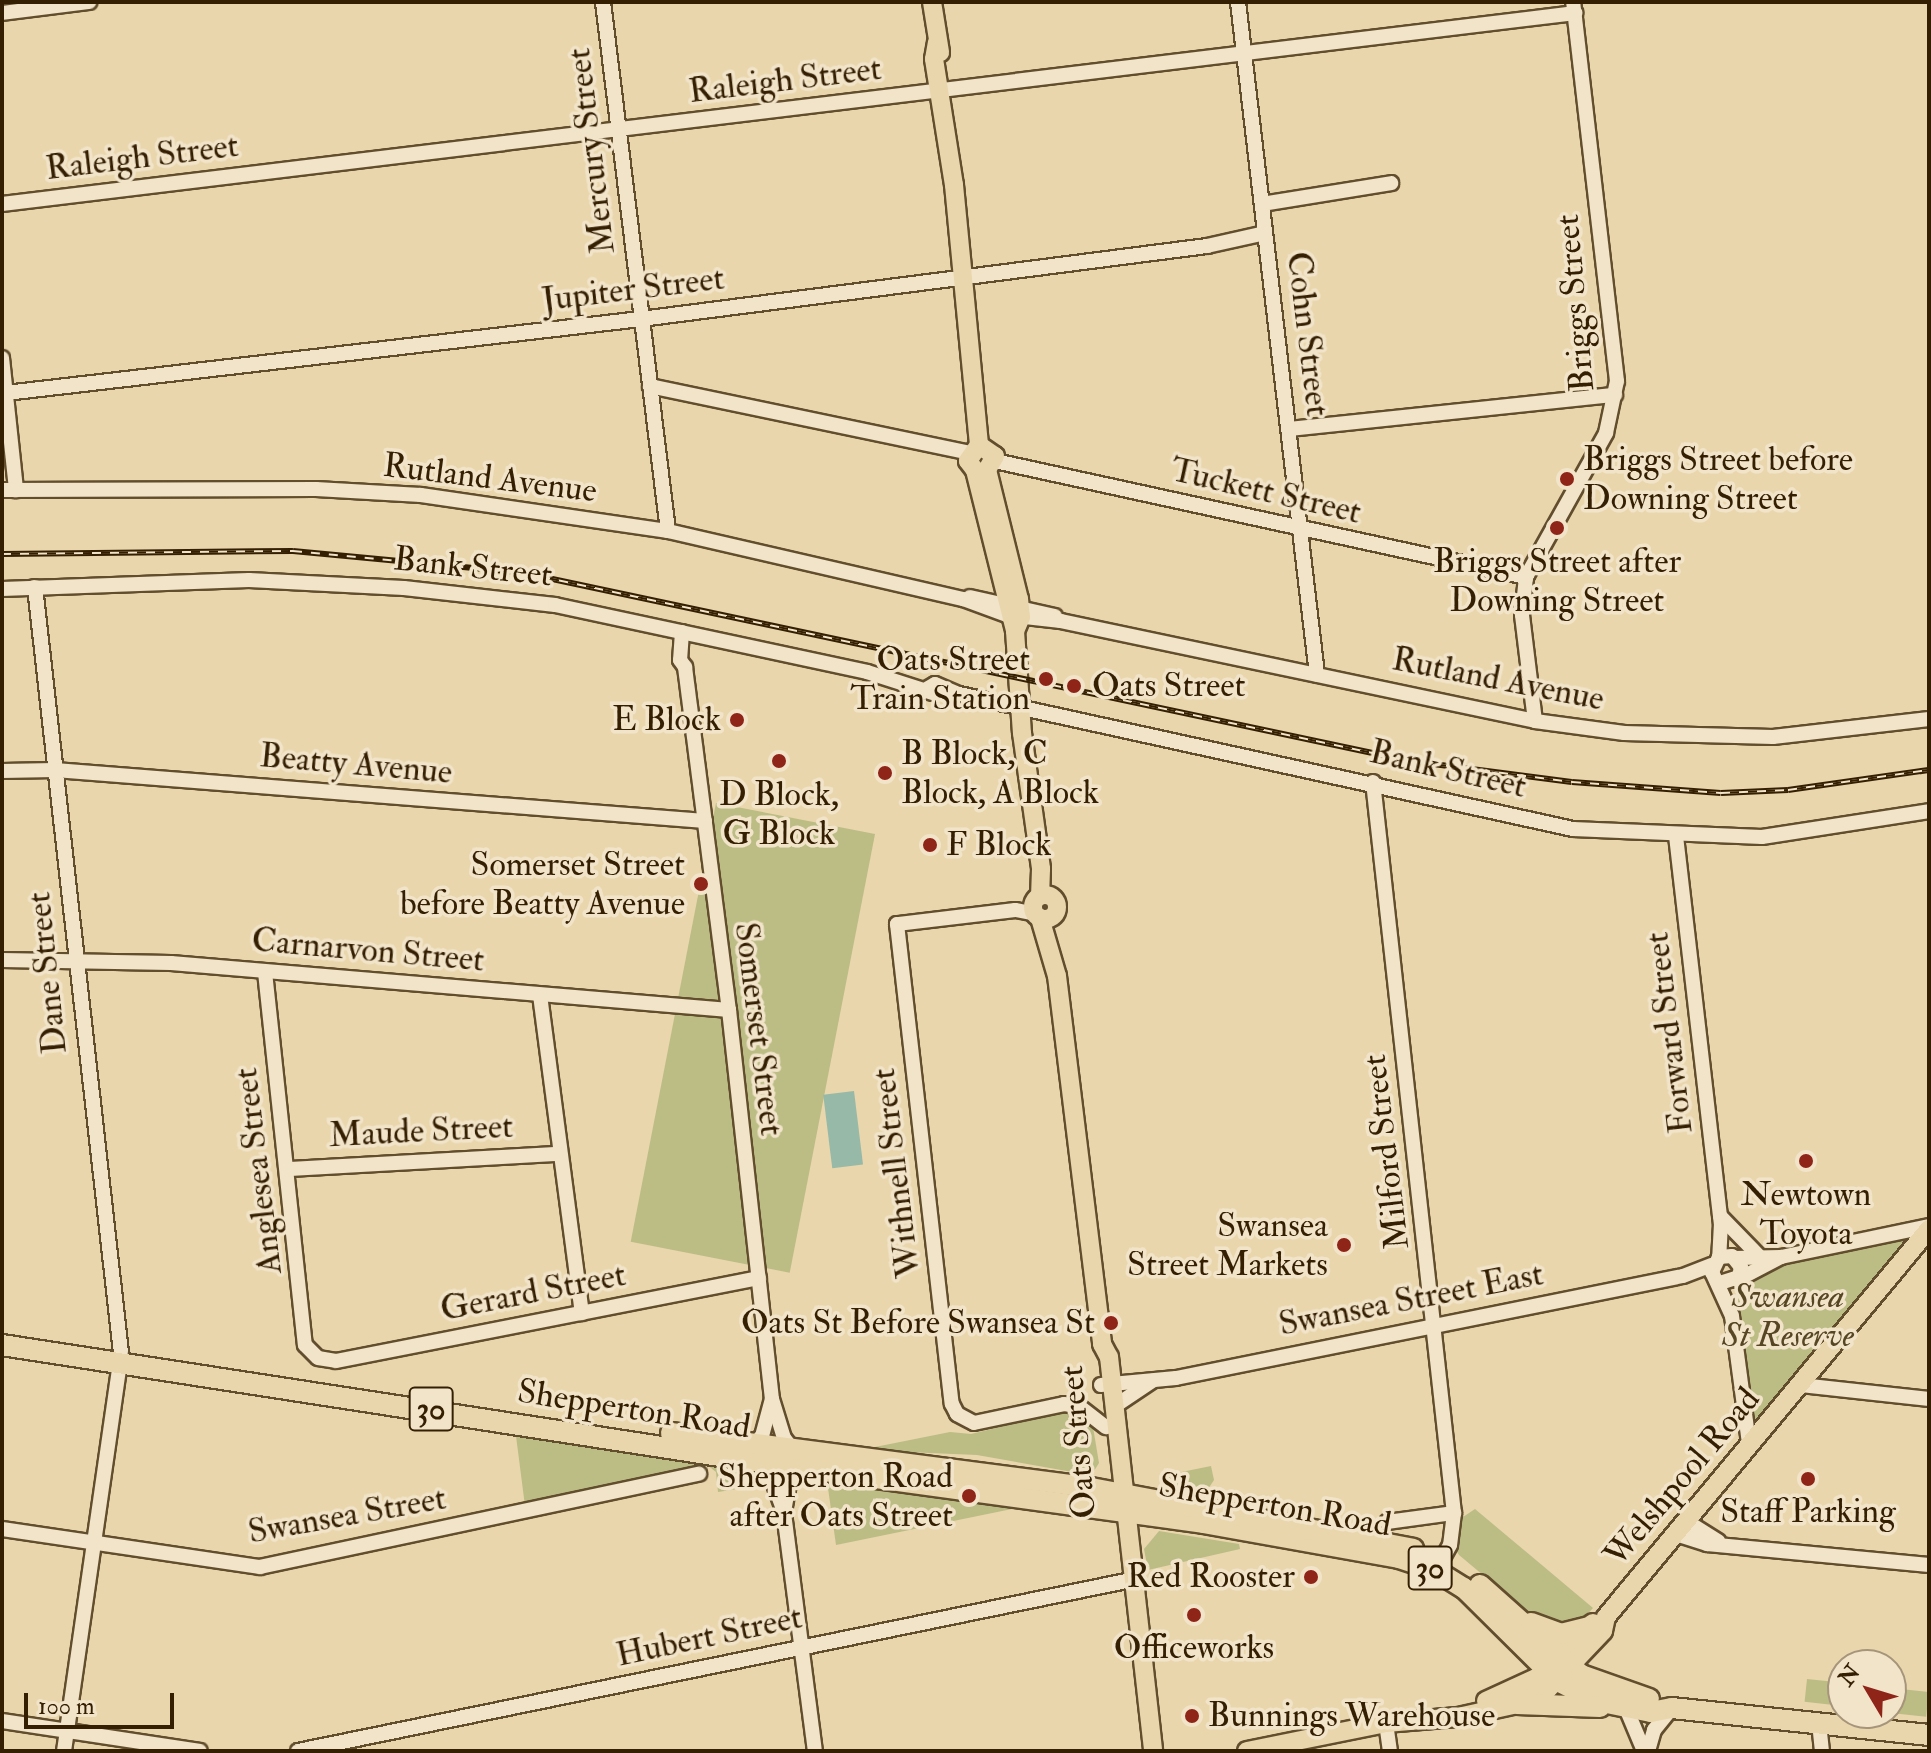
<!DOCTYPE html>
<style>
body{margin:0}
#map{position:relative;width:1931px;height:1753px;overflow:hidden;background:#e9d6ac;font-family:"IM FELL Double Pica",serif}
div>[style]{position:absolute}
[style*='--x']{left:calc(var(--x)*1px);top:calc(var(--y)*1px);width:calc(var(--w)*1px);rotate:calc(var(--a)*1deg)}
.green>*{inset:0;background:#bcbc85;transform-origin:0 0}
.water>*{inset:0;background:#97b9a7;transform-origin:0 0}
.roads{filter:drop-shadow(2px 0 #624d2d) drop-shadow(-2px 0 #624d2d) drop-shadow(0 2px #624d2d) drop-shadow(0 -2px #624d2d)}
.minor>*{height:14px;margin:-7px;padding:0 7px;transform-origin:7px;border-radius:7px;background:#f1e4c9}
.major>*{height:18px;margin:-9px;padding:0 9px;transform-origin:9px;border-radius:9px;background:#e9d6ac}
.major>.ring{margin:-9px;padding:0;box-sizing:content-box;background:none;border:18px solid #e9d6ac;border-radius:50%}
.highway>*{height:20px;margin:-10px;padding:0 10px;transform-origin:10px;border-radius:10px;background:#e9d6ac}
.rail>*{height:6px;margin-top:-3px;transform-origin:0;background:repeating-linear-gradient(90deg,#f1e4c9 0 9px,#351f03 0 18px);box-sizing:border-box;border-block:2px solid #351f03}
.dots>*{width:22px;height:22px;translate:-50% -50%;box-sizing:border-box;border:4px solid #f1e4c9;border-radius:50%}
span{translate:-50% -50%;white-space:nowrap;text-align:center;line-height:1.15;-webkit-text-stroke:7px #f1e4c9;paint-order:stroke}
.shield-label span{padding:2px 6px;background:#f1e4c9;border:2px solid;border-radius:6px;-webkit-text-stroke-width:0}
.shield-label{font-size:32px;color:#351f03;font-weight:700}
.street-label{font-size:34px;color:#351f03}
.poi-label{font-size:34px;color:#351f03}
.left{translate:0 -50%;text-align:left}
.right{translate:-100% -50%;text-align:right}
.park-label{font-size:34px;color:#574624;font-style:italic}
.frame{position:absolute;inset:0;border:4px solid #351f03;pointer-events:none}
.north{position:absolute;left:1827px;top:1649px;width:80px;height:80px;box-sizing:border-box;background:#f1e4c9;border:2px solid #a6957a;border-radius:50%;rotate:308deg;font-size:22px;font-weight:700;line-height:32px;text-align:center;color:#351f03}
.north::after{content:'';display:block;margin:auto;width:28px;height:36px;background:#8f2418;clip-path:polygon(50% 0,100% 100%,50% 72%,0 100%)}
.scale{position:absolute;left:24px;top:1693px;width:150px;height:36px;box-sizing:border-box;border:4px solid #351f03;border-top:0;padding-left:10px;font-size:24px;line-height:28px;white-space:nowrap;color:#351f03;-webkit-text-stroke:6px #f1e4c9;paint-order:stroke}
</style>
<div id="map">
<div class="green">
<i style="left:716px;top:803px;width:162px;height:447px;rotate:11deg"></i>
<i style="clip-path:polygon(1929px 1226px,1751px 1441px,1733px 1314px,1737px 1280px,1784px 1257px)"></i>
<i style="clip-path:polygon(1063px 1412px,1078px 1414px,1093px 1427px,1099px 1463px,1094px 1471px,1078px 1473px,977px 1455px,860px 1450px,950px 1432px,971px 1434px)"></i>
<i style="clip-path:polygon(516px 1436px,750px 1469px,764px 1485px,718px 1492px,716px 1472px,706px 1464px,525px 1506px)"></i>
<i style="clip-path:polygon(1211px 1466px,1214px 1480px,1206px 1492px,1164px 1487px,1162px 1476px)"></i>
<i style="clip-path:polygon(827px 1481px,1022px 1507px,836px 1545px)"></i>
<i style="clip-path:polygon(1475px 1509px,1593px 1608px,1583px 1619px,1565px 1627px,1532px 1616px,1459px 1555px,1454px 1547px,1457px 1521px)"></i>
<i style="clip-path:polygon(1159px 1531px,1239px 1544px,1240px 1549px,1148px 1570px,1144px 1549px)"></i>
<i style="left:1807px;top:1679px;width:36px;height:23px;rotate:6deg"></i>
<i style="left:1891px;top:1688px;width:38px;height:25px;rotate:6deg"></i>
</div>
<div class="water">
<i style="left:854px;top:1091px;width:74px;height:31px;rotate:83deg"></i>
</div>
<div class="roads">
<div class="minor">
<i style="--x:603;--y:2;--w:533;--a:82.99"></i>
<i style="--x:1238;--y:2;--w:677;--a:83.3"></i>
<i style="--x:2;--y:13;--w:88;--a:-7.2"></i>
<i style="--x:2;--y:204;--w:1585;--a:-6.92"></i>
<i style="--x:1262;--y:204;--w:131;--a:-9.2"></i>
<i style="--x:2;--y:358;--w:133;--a:83.9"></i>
<i style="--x:650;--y:386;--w:327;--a:11.8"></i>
<i style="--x:6;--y:393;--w:639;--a:-6.65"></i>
<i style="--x:641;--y:319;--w:571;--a:-7.35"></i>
<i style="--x:1207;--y:246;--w:59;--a:-12.6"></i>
<i style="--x:1289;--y:429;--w:328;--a:-6"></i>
<i style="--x:995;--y:461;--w:544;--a:12.32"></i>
<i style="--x:2;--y:490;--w:314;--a:-0.2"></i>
<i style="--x:316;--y:489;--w:105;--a:3.3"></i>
<i style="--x:421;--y:495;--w:250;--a:8.3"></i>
<i style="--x:668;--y:531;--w:303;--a:13"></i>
<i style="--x:963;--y:599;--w:47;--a:20"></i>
<i style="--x:1007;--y:615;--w:54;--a:6.3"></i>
<i style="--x:1061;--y:621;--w:484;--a:11.9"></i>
<i style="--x:1535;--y:721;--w:90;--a:7.7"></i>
<i style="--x:1624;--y:733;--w:149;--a:1.5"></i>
<i style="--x:1773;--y:737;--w:157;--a:-6.6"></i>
<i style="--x:35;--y:587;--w:770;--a:83.59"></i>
<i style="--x:2;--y:589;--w:247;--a:-2.1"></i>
<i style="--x:249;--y:580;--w:155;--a:3"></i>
<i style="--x:404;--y:588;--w:152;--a:6.4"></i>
<i style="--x:555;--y:605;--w:319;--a:12.1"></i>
<i style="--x:867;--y:672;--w:69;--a:17.7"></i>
<i style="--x:970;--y:597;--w:87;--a:12.6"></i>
<i style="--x:682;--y:632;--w:28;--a:94"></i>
<i style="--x:680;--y:660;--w:9;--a:54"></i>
<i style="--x:685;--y:667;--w:346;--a:82.7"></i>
<i style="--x:729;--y:1010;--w:391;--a:83.7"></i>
<i style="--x:772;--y:1399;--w:41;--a:72.9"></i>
<i style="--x:784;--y:1438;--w:16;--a:52"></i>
<i style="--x:928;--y:688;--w:8;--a:-30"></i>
<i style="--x:935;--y:684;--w:26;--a:23"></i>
<i style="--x:959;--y:694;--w:629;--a:12.4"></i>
<i style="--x:1573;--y:829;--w:189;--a:2.4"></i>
<i style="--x:1762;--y:837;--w:169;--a:-8.8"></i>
<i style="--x:1535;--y:721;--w:107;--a:-97"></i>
<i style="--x:1522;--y:615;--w:38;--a:-84"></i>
<i style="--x:1526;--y:577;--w:165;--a:-60.9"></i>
<i style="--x:1606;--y:433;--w:53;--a:-78.1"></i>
<i style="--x:1617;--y:381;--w:382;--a:-96.6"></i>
<i style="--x:2;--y:771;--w:53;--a:-1.1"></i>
<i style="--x:55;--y:770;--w:652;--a:4.49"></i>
<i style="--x:1373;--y:782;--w:735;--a:83.68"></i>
<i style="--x:1454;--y:1513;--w:32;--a:97"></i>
<i style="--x:1450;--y:1545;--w:18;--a:119"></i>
<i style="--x:1676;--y:836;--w:390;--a:83.4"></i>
<i style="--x:1721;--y:1223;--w:34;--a:93"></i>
<i style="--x:1036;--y:914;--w:21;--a:-169"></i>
<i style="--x:1015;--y:910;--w:119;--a:173.2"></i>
<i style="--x:897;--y:924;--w:483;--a:83.5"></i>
<i style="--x:952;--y:1404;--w:11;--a:63"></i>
<i style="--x:957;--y:1414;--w:19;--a:28"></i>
<i style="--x:974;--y:1423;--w:92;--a:-11.9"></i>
<i style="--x:1064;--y:1404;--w:16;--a:11"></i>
<i style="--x:1080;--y:1407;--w:33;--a:38"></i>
<i style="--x:2;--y:960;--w:169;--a:1"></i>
<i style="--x:171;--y:963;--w:560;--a:4.81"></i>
<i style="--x:265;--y:972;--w:375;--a:83.9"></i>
<i style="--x:305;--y:1345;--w:18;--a:45"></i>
<i style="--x:318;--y:1358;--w:18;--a:9"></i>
<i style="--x:336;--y:1361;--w:431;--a:-11.1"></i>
<i style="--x:540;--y:995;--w:321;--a:82.5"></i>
<i style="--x:288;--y:1169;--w:269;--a:-3.2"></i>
<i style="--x:1720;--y:1216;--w:57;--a:45.7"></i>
<i style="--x:1735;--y:1258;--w:46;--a:-1.2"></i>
<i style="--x:1781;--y:1257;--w:151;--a:-11.8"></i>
<i style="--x:1737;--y:1280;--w:50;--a:-27.6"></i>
<i style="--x:1720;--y:1283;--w:20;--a:-18"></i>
<i style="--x:1739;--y:1277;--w:10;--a:-79"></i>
<i style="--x:1741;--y:1267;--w:14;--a:-129"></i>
<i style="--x:1732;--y:1256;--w:13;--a:176"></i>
<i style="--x:1719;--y:1257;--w:17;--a:115"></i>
<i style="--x:1712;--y:1272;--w:48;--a:65.6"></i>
<i style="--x:1732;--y:1316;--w:128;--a:82.4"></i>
<i style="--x:1101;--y:1385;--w:75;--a:-5.3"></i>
<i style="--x:1176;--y:1378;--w:517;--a:-11.38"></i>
<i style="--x:1683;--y:1276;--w:31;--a:-21"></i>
<i style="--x:1801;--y:1385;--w:129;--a:6.2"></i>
<i style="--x:1115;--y:1406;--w:45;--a:-34"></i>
<i style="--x:753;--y:1445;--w:13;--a:-45"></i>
<i style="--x:762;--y:1436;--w:38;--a:-75"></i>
<i style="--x:759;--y:1462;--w:18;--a:49"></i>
<i style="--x:771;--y:1476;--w:33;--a:70"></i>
<i style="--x:804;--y:1468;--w:17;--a:144"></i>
<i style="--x:790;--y:1478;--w:36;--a:100"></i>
<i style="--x:784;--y:1513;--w:240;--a:82.6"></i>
<i style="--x:1686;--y:1521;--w:38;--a:32"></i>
<i style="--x:1387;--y:1522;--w:68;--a:-7.7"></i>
<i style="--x:2;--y:1529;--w:261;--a:8.4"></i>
<i style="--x:260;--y:1567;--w:449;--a:-12"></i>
<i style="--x:1676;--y:1534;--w:33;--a:18"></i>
<i style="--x:1707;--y:1544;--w:223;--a:5.4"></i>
<i style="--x:1626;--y:1708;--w:47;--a:67.3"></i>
<i style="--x:2;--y:1721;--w:200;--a:8.6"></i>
<i style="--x:1386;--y:1723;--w:28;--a:82"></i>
<i style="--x:1819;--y:1723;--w:28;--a:84"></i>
<i style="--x:64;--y:1751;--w:391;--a:-81.8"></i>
<i style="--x:298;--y:1751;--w:850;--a:-11.6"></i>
<i style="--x:1648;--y:1751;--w:22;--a:-74"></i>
<i style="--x:1654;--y:1730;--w:28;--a:-51"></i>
</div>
<div class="major">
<i style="--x:932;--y:2;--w:51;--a:80.9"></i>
<i style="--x:937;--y:42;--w:17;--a:100"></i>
<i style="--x:934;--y:59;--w:128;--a:81"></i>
<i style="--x:954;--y:185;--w:261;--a:84.5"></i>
<i style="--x:979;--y:445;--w:19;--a:125"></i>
<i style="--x:968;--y:461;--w:11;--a:52"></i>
<i style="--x:975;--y:470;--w:166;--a:76"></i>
<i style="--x:1015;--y:631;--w:102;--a:86.1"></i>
<i style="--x:1022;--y:733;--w:137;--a:82"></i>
<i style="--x:1041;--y:869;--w:27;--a:92"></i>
<i style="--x:979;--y:445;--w:19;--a:35"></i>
<i style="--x:995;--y:456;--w:16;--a:120"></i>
<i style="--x:987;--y:470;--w:133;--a:76.1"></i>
<i style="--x:1019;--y:599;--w:18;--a:84"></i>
<i style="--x:1021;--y:617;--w:15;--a:113"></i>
<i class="ring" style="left:1033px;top:895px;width:6px;height:6px"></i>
<i style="--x:1040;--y:918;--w:60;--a:73.7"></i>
<i style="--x:1057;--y:976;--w:371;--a:83"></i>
<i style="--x:1102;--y:1344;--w:15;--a:62"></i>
<i style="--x:1109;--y:1357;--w:396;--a:83.6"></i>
<i style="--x:1486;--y:1701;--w:57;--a:-24.8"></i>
<i style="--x:1538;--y:1677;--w:77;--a:-44.5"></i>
<i style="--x:1247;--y:1751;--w:142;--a:-11.4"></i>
<i style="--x:1386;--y:1723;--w:72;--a:-4.8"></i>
<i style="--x:1458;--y:1717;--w:60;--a:-12.4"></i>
<i style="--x:1517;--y:1704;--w:34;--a:-26"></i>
<i style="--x:1548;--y:1689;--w:80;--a:-46.5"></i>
<i style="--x:1603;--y:1631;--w:14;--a:-78"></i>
<i style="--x:1606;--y:1617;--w:505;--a:-50.22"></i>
</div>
<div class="highway">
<i style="--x:2;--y:1345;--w:766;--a:8.79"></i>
<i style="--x:759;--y:1462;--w:448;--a:7.8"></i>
<i style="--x:1203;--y:1523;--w:199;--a:10.1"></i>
<i style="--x:1399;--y:1558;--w:36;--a:18"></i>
<i style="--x:1433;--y:1569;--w:36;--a:32"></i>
<i style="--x:1464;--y:1588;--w:132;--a:44.7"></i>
<i style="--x:1558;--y:1681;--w:44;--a:27.1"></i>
<i style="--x:1597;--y:1701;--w:55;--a:11.5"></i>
<i style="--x:1651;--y:1712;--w:21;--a:-11"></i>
<i style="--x:1672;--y:1708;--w:258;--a:6"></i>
<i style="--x:671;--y:1433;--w:418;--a:7.4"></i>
<i style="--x:1086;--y:1487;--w:333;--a:10.7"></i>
<i style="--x:1480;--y:1585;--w:135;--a:41.7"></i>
<i style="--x:1581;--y:1675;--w:72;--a:19.4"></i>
<i style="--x:1531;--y:1623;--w:32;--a:20"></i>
<i style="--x:1561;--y:1634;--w:29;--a:-14"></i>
<i style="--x:1517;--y:1704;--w:83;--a:2.1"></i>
</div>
</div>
<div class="rail">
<i style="--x:2;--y:554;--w:291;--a:-0.6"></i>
<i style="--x:293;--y:551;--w:232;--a:5.4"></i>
<i style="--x:524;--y:573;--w:906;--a:11.98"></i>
<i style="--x:1410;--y:761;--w:163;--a:7.4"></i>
<i style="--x:1572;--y:782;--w:149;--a:4.2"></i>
<i style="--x:1721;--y:793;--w:67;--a:-2.6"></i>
<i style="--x:1788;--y:790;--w:142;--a:-8.1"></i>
</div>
<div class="dots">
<i style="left:1567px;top:479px;background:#8f2418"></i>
<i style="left:1557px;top:528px;background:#8f2418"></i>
<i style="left:1046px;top:679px;background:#8f2418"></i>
<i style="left:1074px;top:686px;background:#8f2418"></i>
<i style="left:737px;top:720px;background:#8f2418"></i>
<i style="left:779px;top:761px;background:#8f2418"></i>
<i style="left:885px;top:773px;background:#8f2418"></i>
<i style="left:930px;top:845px;background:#8f2418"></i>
<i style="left:701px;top:884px;background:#8f2418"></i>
<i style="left:1806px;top:1161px;background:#8f2418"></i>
<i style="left:1344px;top:1245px;background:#8f2418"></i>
<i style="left:1111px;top:1323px;background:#8f2418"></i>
<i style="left:1808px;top:1479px;background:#8f2418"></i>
<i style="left:969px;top:1496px;background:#8f2418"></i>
<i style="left:1311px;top:1577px;background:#8f2418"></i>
<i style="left:1194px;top:1615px;background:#8f2418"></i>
<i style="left:1192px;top:1716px;background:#8f2418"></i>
</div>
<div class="shield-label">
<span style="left:431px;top:1409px">30</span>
<span style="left:1430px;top:1568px">30</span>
</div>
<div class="street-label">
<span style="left:785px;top:80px;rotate:-7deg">Raleigh Street</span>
<span style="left:591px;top:151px;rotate:-97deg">Mercury Street</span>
<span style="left:142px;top:157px;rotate:-7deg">Raleigh Street</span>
<span style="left:633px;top:289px;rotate:-7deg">Jupiter Street</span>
<span style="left:1575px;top:303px;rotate:-95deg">Briggs Street</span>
<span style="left:1308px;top:334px;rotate:83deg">Cohn Street</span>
<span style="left:490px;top:478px;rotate:7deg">Rutland Avenue</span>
<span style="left:1266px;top:491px;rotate:13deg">Tuckett Street</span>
<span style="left:473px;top:567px;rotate:6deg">Bank Street</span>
<span style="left:1498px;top:679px;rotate:11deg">Rutland Avenue</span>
<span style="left:356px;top:764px;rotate:5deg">Beatty Avenue</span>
<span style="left:1448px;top:769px;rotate:13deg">Bank Street</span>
<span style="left:368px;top:950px;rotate:5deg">Carnarvon Street</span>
<span style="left:47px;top:973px;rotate:-96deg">Dane Street</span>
<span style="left:759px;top:1029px;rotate:83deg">Somerset Street</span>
<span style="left:1669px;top:1033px;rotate:-97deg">Forward Street</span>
<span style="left:421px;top:1131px;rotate:-3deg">Maude Street</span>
<span style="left:1386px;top:1152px;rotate:-97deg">Milford Street</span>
<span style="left:258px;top:1171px;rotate:-97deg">Anglesea Street</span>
<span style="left:896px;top:1173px;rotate:-97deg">Withnell Street</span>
<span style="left:533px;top:1292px;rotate:-11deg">Gerard Street</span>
<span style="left:1411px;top:1299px;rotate:-11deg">Swansea Street East</span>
<span style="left:634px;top:1409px;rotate:9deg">Shepperton Road</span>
<span style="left:1078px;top:1442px;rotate:-95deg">Oats Street</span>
<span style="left:1682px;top:1477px;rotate:-50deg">Welshpool Road</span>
<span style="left:1275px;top:1505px;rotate:10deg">Shepperton Road</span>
<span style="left:347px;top:1515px;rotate:-10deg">Swansea Street</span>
<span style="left:709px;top:1636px;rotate:-12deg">Hubert Street</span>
</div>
<div class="poi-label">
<span class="left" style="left:1583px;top:479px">Briggs Street before<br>Downing Street</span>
<span style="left:1557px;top:581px">Briggs Street after<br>Downing Street</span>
<span class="right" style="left:1030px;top:679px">Oats Street<br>Train Station</span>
<span class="left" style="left:1092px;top:686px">Oats Street</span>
<span class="right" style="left:721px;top:720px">E Block</span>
<span class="left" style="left:901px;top:773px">B Block, C<br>Block, A Block</span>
<span style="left:779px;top:814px">D Block,<br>G Block</span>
<span class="left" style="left:946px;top:845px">F Block</span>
<span class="right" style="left:685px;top:884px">Somerset Street<br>before Beatty Avenue</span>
<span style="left:1806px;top:1214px">Newtown<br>Toyota</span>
<span class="right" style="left:1328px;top:1245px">Swansea<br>Street Markets</span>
<span class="right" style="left:1095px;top:1323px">Oats St Before Swansea St</span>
<span class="right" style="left:953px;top:1496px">Shepperton Road<br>after Oats Street</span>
<span style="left:1808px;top:1512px">Staff Parking</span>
<span class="right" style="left:1295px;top:1577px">Red Rooster</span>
<span style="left:1194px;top:1648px">Officeworks</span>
<span class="left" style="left:1208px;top:1716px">Bunnings Warehouse</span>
</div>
<div class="park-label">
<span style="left:1788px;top:1316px">Swansea<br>St Reserve</span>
</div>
<div class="frame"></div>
<div class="north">N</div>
<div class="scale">100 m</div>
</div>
